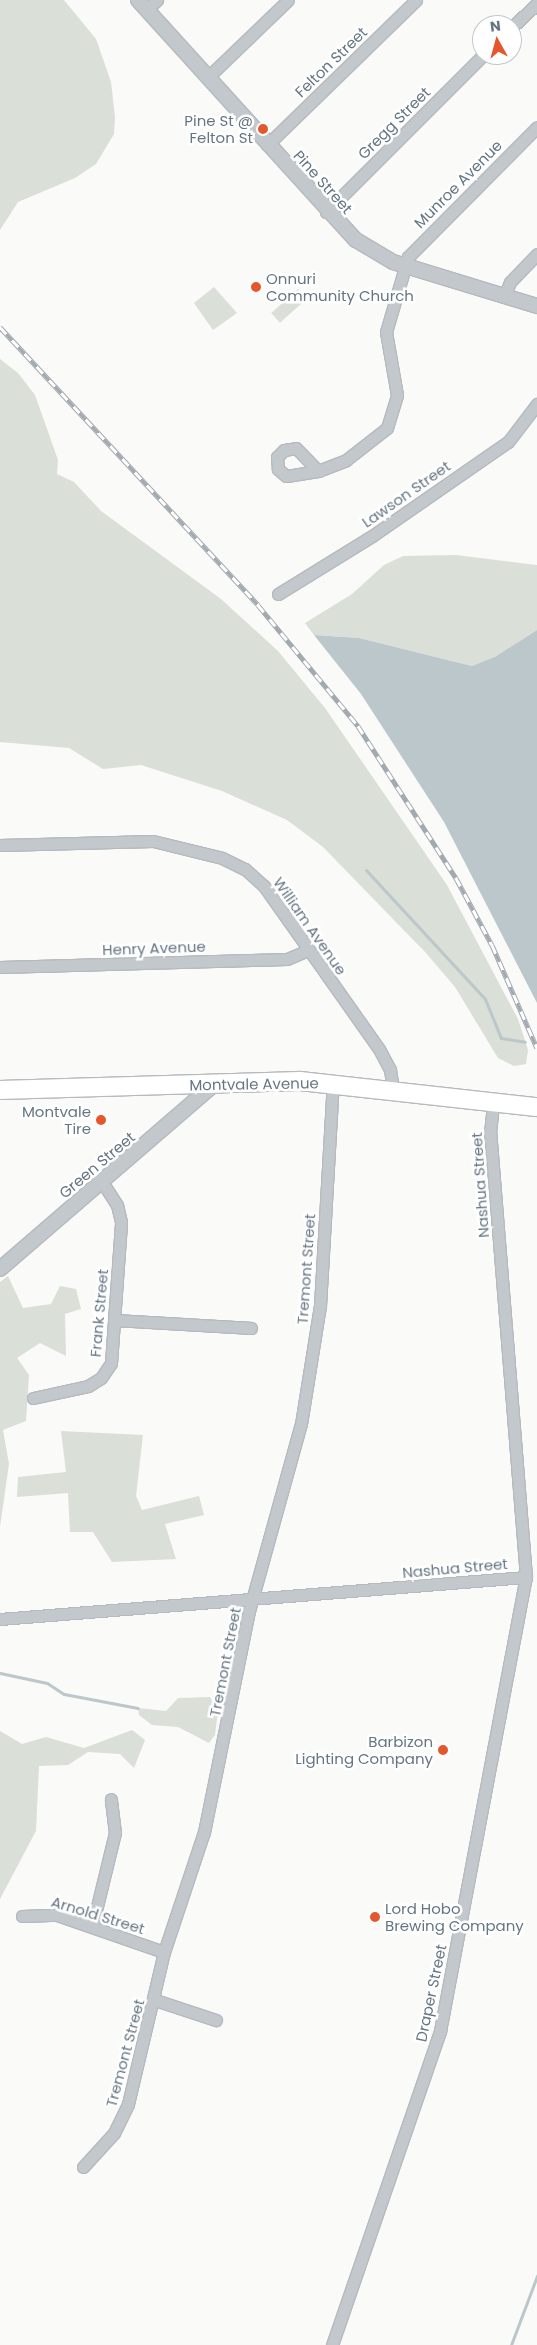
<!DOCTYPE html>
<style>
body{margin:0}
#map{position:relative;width:537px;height:2345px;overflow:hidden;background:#fafaf8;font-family:Poppins,sans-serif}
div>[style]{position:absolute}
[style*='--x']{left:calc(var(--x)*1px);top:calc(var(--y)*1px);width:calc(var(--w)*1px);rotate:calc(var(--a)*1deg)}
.green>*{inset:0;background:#dadfd7;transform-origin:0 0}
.water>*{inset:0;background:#bbc7cb}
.stream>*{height:3px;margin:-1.5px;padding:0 1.5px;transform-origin:1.5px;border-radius:1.5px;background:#bbc7cb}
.roads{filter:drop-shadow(1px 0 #b5babe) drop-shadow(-1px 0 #b5babe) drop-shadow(0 1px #b5babe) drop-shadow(0 -1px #b5babe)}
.minor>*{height:11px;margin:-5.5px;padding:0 5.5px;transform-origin:5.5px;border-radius:5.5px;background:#c3c8cc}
.tertiary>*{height:14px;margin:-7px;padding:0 7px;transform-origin:7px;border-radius:7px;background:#c3c8cc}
.primary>*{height:18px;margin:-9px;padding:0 9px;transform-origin:9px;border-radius:9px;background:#fff}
.rail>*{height:5px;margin-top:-2.5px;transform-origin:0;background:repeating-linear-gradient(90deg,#fff 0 9px,#a2aab0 0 18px);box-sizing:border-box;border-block:1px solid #a2aab0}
.dots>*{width:14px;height:14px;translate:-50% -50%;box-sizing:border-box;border:2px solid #fff;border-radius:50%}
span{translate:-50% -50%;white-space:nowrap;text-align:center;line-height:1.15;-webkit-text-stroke:5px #fff;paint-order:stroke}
.street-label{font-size:15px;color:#657683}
.poi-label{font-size:15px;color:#657683}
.right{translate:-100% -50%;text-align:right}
.left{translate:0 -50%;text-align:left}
.north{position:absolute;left:472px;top:15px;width:50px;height:50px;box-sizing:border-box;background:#fff;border:1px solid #c1c8cd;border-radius:50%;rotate:353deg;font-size:14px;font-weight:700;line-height:20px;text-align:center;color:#657683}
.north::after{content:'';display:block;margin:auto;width:18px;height:22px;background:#e4572e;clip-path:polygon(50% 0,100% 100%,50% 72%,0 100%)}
</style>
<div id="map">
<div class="green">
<i style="clip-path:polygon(0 0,64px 0,96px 39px,111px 82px,115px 117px,114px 134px,96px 164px,75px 178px,18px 202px,0 230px)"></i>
<i style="clip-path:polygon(214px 287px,237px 313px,213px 330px,194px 303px)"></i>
<i style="left:298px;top:289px;width:13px;height:36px;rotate:48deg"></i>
<i style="clip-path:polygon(0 359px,18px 373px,35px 395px,58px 460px,57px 474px,74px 482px,101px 511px,221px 599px,278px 651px,325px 708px,447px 885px,518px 1019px,528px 1050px,526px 1064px,514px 1066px,498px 1058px,455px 987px,426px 953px,323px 847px,287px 820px,222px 791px,141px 765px,103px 769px,69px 748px,0 742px)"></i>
<i style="clip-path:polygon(456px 555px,537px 565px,537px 630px,495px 658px,472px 666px,359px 638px,314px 635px,305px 623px,352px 594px,384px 565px,403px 556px)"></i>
<i style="clip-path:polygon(8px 1276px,23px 1308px,51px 1304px,60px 1286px,76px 1289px,81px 1309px,65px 1314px,66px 1356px,40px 1343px,17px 1358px,29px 1375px,26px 1421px,3px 1430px,9px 1464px,0 1527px,0 1282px)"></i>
<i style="clip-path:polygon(61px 1431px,143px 1435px,136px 1496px,142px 1510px,199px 1496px,204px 1515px,165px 1524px,176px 1559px,112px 1562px,93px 1532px,70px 1532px,68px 1493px,17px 1497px,18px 1477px,66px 1472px)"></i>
<i style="clip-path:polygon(210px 1697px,218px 1712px,215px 1735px,209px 1743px,178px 1727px,152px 1725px,139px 1715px,138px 1708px,166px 1711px,178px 1698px)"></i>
<i style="clip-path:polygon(132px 1730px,145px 1740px,134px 1768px,120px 1754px,88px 1752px,68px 1765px,39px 1766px,36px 1831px,0 1899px,0 1731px,22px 1744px,46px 1737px,84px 1748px)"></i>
</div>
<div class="water">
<i style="clip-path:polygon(537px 630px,537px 1003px,444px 822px,361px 694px,314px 635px,359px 638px,472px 666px,495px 657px)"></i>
</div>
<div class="stream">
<i style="--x:366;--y:870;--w:176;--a:47.3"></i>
<i style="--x:485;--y:999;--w:42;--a:67.7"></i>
<i style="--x:501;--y:1038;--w:24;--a:9"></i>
<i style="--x:0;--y:1673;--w:48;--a:12"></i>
<i style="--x:47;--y:1683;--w:20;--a:33"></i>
<i style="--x:64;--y:1694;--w:75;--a:10.7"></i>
<i style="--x:511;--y:2345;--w:74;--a:-69.4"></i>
</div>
<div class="roads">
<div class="minor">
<i style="--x:146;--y:10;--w:15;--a:-42"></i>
<i style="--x:512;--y:27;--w:34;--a:-43"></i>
<i style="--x:207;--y:78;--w:112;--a:-43.9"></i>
<i style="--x:267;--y:145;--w:208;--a:-44.2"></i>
<i style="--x:326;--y:212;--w:222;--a:-45"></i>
<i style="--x:504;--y:297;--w:16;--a:-68"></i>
<i style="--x:510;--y:282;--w:39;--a:-46"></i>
<i style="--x:318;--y:471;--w:32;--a:171"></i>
<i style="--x:286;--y:476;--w:11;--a:-139"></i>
<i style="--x:278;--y:469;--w:12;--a:-95"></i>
<i style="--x:277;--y:457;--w:10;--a:-45"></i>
<i style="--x:284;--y:450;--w:12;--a:-9"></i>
<i style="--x:296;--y:448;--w:32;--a:46"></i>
<i style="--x:318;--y:471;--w:30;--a:-21"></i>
<i style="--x:346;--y:460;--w:52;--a:-38"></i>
<i style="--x:387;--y:428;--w:34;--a:-73"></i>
<i style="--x:397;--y:395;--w:64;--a:-99.9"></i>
<i style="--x:386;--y:332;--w:78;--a:-73.7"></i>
<i style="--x:408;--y:257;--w:183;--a:-45.2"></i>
<i style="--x:278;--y:594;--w:110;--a:-31.7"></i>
<i style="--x:372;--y:536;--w:165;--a:-34.7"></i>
<i style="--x:508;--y:442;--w:48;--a:-52.7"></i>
<i style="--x:0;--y:845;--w:153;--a:-1.5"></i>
<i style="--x:153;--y:841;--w:71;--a:13.8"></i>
<i style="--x:222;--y:858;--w:25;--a:26"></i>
<i style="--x:245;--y:869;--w:25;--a:42"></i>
<i style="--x:264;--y:886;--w:199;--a:54.8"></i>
<i style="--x:379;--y:1049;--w:24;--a:62"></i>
<i style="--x:390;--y:1070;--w:20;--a:81"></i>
<i style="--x:0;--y:967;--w:287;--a:-1.6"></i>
<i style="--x:287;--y:959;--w:23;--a:-23"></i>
<i style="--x:116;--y:1320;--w:135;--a:3.4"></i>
<i style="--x:33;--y:1398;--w:56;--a:-12.3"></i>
<i style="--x:88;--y:1386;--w:15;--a:-32"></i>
<i style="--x:101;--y:1378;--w:18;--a:-56"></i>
<i style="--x:111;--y:1363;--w:141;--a:-85.9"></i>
<i style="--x:121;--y:1222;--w:17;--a:-103"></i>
<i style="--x:117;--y:1205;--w:27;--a:-123"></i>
<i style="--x:0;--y:1619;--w:528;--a:-4.57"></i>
<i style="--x:526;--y:1577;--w:445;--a:-94.6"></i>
<i style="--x:490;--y:1133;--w:31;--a:-84"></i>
<i style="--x:22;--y:1916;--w:35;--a:-2"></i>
<i style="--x:57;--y:1915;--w:113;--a:19.1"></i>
<i style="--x:92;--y:1927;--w:97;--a:-76.3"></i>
<i style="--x:115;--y:1833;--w:34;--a:-97"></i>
<i style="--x:155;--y:2000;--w:64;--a:18.2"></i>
<i style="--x:83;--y:2167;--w:46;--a:-47.6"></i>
<i style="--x:114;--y:2133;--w:32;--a:-64"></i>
<i style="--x:128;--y:2104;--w:156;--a:-76.7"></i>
<i style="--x:164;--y:1952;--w:126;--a:-71.6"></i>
<i style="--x:204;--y:1832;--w:226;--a:-78.5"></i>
<i style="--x:249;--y:1611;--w:194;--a:-74.5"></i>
<i style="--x:301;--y:1424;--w:120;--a:-80.9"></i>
<i style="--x:320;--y:1306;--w:223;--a:-86.7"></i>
<i style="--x:332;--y:2345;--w:332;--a:-71"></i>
<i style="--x:440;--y:2031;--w:462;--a:-79.3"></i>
</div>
<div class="tertiary">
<i style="--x:138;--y:0;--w:324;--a:47.8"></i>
<i style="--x:356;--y:240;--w:43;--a:30.7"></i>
<i style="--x:393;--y:262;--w:151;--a:17"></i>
<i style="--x:0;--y:1269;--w:283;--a:-40.8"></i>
</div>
<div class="primary">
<i style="--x:0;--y:1090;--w:300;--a:-1.7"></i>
<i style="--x:300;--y:1081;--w:238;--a:6.3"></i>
</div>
</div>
<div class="rail">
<i style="--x:0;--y:327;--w:379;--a:47.1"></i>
<i style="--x:258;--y:605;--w:157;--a:50.4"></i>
<i style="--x:358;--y:726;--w:181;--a:57.2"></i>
<i style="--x:456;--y:878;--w:76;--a:61.8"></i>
<i style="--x:492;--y:945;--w:112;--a:66.4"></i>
</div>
<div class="dots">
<i style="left:263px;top:129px;background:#e4572e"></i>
<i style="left:256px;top:287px;background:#e4572e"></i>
<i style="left:101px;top:1120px;background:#e4572e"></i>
<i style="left:443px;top:1750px;background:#e4572e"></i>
<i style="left:375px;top:1917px;background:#e4572e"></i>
</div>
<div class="street-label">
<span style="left:331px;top:62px;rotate:-44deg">Felton Street</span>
<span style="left:394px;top:123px;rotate:-45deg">Gregg Street</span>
<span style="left:323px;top:182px;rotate:48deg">Pine Street</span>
<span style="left:458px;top:184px;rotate:-45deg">Munroe Avenue</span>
<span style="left:406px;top:494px;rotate:-35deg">Lawson Street</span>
<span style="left:310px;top:926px;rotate:55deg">William Avenue</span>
<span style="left:154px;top:948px;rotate:-2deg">Henry Avenue</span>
<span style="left:254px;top:1084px;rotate:-1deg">Montvale Avenue</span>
<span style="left:97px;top:1165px;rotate:-40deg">Green Street</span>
<span style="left:480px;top:1185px;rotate:-94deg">Nashua Street</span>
<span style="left:306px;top:1269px;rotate:-86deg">Tremont Street</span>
<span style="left:99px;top:1313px;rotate:-85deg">Frank Street</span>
<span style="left:455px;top:1568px;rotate:-5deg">Nashua Street</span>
<span style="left:225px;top:1662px;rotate:-79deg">Tremont Street</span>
<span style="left:98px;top:1915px;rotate:17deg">Arnold Street</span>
<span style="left:431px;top:1993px;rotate:-78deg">Draper Street</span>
<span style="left:125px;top:2053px;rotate:-75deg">Tremont Street</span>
</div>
<div class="poi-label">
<span class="right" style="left:253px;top:129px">Pine St @<br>Felton St</span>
<span class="left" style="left:266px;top:287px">Onnuri<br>Community Church</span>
<span class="right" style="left:91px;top:1120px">Montvale<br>Tire</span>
<span class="right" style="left:433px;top:1750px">Barbizon<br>Lighting Company</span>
<span class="left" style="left:385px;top:1917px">Lord Hobo<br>Brewing Company</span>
</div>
<div class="north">N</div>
</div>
